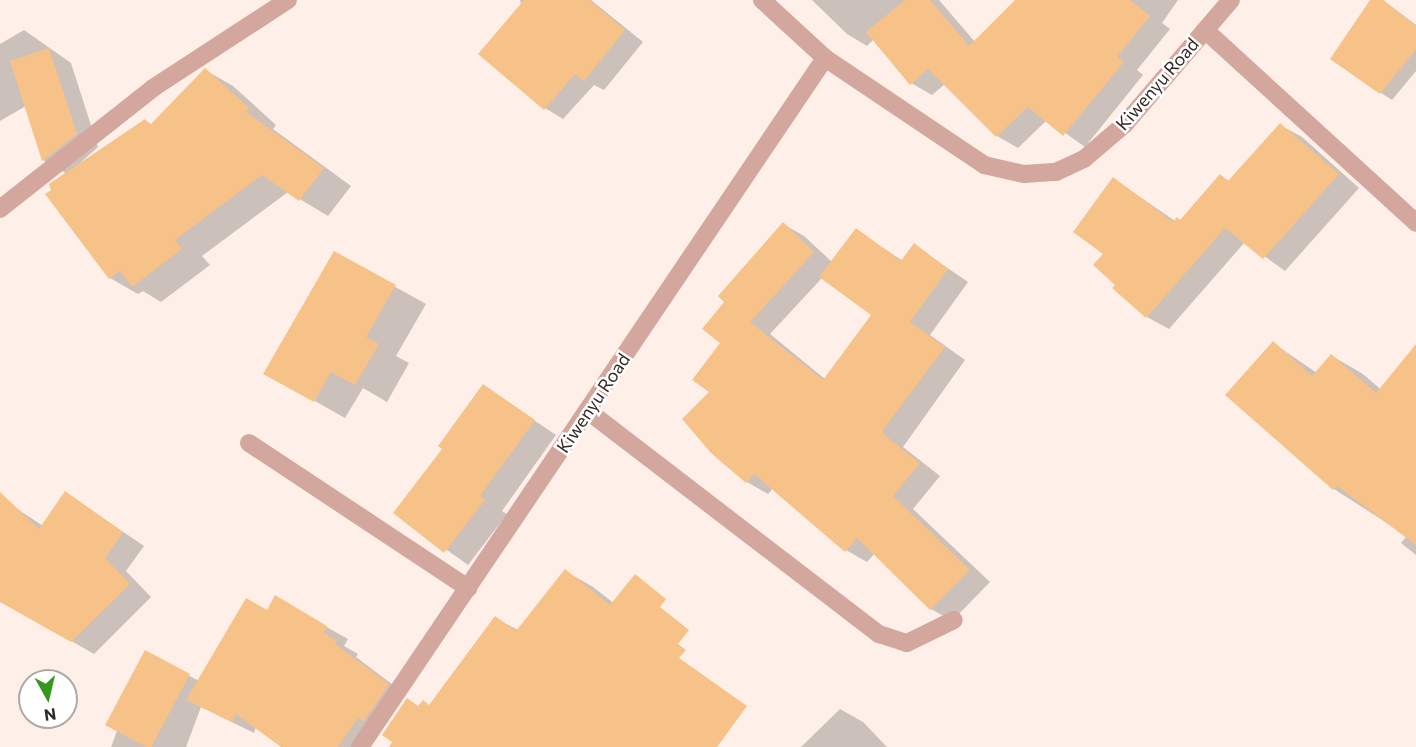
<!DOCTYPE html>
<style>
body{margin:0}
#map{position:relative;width:1416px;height:747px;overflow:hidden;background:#fef0e9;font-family:Commissioner,sans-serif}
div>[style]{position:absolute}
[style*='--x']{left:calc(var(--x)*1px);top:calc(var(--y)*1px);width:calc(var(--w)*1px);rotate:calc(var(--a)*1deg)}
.shadow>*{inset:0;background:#0003}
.building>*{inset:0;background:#f7c288;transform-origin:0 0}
.minor>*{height:18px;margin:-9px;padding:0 9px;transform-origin:9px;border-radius:9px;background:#d3a79d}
span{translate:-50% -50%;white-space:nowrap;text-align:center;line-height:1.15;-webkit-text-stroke:5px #fff;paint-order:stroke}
.street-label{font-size:18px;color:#322924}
.north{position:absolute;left:18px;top:669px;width:60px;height:60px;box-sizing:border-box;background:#fff;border:2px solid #ada9a7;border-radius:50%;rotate:172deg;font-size:16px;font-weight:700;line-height:24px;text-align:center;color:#322924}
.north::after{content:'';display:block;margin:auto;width:21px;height:27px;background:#33981d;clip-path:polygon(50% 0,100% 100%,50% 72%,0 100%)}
</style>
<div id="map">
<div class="shadow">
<i style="clip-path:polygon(520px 0,591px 0,643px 42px,604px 90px,594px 85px,563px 119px,545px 108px)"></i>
<i style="clip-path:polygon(812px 0,939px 0,975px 42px,1018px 0,1178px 0,1162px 23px,1170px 29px,1137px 70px,1143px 75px,1085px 147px,1047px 120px,1018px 148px,997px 136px,945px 84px,932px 95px,911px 83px,874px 39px,867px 46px,847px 34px)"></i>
<i style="clip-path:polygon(1372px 0,1383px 0,1416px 25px,1416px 71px,1392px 100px,1381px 93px)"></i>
<i style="clip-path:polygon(24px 30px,71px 63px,98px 147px,69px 173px,145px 120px,152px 125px,205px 70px,233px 86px,276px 125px,273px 129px,351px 186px,328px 216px,288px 192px,202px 256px,210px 265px,161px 302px,143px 291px,138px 294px,110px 278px,67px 174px,43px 160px,26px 106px,0 121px,0 44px)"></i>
<i style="clip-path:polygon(1280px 125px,1302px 137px,1359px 188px,1285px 271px,1245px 242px,1169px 329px,1147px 317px,1114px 288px,1117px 285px,1105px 254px,1114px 179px,1175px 221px,1181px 221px,1221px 176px,1229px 181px)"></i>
<i style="clip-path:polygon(evenodd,783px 224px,804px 236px,832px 262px,856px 230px,903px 261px,914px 245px,968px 282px,930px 335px,965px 360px,903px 447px,940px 476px,913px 509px,990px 582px,952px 621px,931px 609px,874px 554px,867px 562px,846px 550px,773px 488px,768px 494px,747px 482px,711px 392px,722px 342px,783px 224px,822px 278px,873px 315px,825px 379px,770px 334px,822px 278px)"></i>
<i style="clip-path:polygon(334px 253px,426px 304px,396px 356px,409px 363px,387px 402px,363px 388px,345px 418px,265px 373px)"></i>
<i style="clip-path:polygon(1273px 343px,1317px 373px,1332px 356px,1363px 374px,1416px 420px,1416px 555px,1401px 543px,1407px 536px,1334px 489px)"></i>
<i style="clip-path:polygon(483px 386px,556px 435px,502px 511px,507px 514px,468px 565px,395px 513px,444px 449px)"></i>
<i style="clip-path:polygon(66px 493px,144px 546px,126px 571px,151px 597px,94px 654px,0 600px,0 520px,13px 506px,43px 526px)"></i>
<i style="clip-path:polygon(565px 571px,593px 587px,656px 636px,688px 747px,407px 747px,495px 618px,518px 630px)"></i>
<i style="clip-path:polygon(275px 598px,348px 639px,344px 646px,358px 654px,356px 657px,405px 694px,368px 747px,283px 747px,256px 727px,254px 733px,201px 707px,186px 747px,111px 747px,146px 653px,199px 681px,267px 612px)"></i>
<i style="clip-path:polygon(840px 709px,863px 722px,887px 747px,801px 747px)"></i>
</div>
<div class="building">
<i style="clip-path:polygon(524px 0,589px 0,625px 30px,584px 81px,575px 74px,544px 110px,478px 54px)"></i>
<i style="clip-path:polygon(905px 0,930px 0,969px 46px,1015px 0,1130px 0,1150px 16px,1117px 57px,1124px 62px,1063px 136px,1028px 107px,996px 137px,928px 69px,910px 85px,866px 32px)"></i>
<i style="clip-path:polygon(1370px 0,1383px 0,1416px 26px,1416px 49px,1380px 94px,1330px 59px)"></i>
<i style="clip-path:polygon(49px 48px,77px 134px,42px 161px,10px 61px)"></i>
<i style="clip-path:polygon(205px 68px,249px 108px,246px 112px,324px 168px,299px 201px,262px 175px,175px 240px,182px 249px,132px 287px,120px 271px,109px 279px,45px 194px,51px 190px,49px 184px,145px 119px,150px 125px)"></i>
<i style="clip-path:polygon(1280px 123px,1339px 174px,1263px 259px,1225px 228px,1146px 318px,1112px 288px,1115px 285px,1093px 265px,1103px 254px,1073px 232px,1113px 177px,1173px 222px,1177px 217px,1180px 220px,1220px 174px,1228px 181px)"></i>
<i style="clip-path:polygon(783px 222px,814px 252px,750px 322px,823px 380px,871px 315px,819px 277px,856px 228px,901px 261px,914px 243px,948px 269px,910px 322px,945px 347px,883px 430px,883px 434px,920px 463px,893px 496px,970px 570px,930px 610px,857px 538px,845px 552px,754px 474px,746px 483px,711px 453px,682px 419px,709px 392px,692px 380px,720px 343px,702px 329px,724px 302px,718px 296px)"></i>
<i style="clip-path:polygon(334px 251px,396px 285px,366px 337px,379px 344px,355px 385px,331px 372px,314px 402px,263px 374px)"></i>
<i style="clip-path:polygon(1273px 341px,1312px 376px,1331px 354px,1376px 393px,1416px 344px,1416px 545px,1337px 486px,1333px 490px,1225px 395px)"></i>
<i style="clip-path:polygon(483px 384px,535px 420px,480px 496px,485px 500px,444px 553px,393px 513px,442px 449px,438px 446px)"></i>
<i style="clip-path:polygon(65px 491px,123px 532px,105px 558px,130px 584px,71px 642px,0 602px,0 492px,39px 529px)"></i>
<i style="clip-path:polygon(565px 569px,610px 605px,635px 574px,666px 599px,660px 607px,689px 630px,678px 644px,686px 650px,679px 658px,747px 706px,717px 747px,389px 747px,392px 742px,382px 735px,407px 698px,418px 706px,423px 700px,429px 705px,495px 616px,516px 631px)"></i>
<i style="clip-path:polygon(275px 595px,327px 626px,324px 633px,337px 641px,335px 644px,389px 684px,363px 722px,358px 718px,338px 747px,281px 747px,236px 714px,232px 722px,186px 700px,246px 598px,267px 610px)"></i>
<i style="left:145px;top:650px;width:51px;height:85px;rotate:28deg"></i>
</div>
<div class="minor">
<i style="--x:762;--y:0;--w:86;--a:42.6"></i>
<i style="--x:825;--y:58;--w:192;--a:33.9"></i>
<i style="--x:984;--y:165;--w:41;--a:12.7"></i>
<i style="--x:1024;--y:174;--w:32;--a:-4"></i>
<i style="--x:1056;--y:172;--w:31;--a:-25"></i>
<i style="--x:1084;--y:159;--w:54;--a:-40.5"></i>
<i style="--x:1125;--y:124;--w:163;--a:-49.5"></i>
<i style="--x:1205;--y:30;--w:286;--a:42.4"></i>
<i style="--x:0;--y:209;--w:195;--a:-38.3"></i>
<i style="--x:153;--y:88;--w:161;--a:-33.1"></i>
<i style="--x:588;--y:411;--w:367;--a:37.5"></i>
<i style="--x:879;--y:634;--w:29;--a:18"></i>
<i style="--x:907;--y:643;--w:52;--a:-26.1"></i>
<i style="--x:249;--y:443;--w:263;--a:33.5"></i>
<i style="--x:360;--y:747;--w:831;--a:-55.98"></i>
</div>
<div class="street-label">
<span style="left:1157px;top:84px;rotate:-49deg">Kiwenyu Road</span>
<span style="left:593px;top:403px;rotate:-56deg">Kiwenyu Road</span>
</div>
<div class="north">N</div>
</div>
